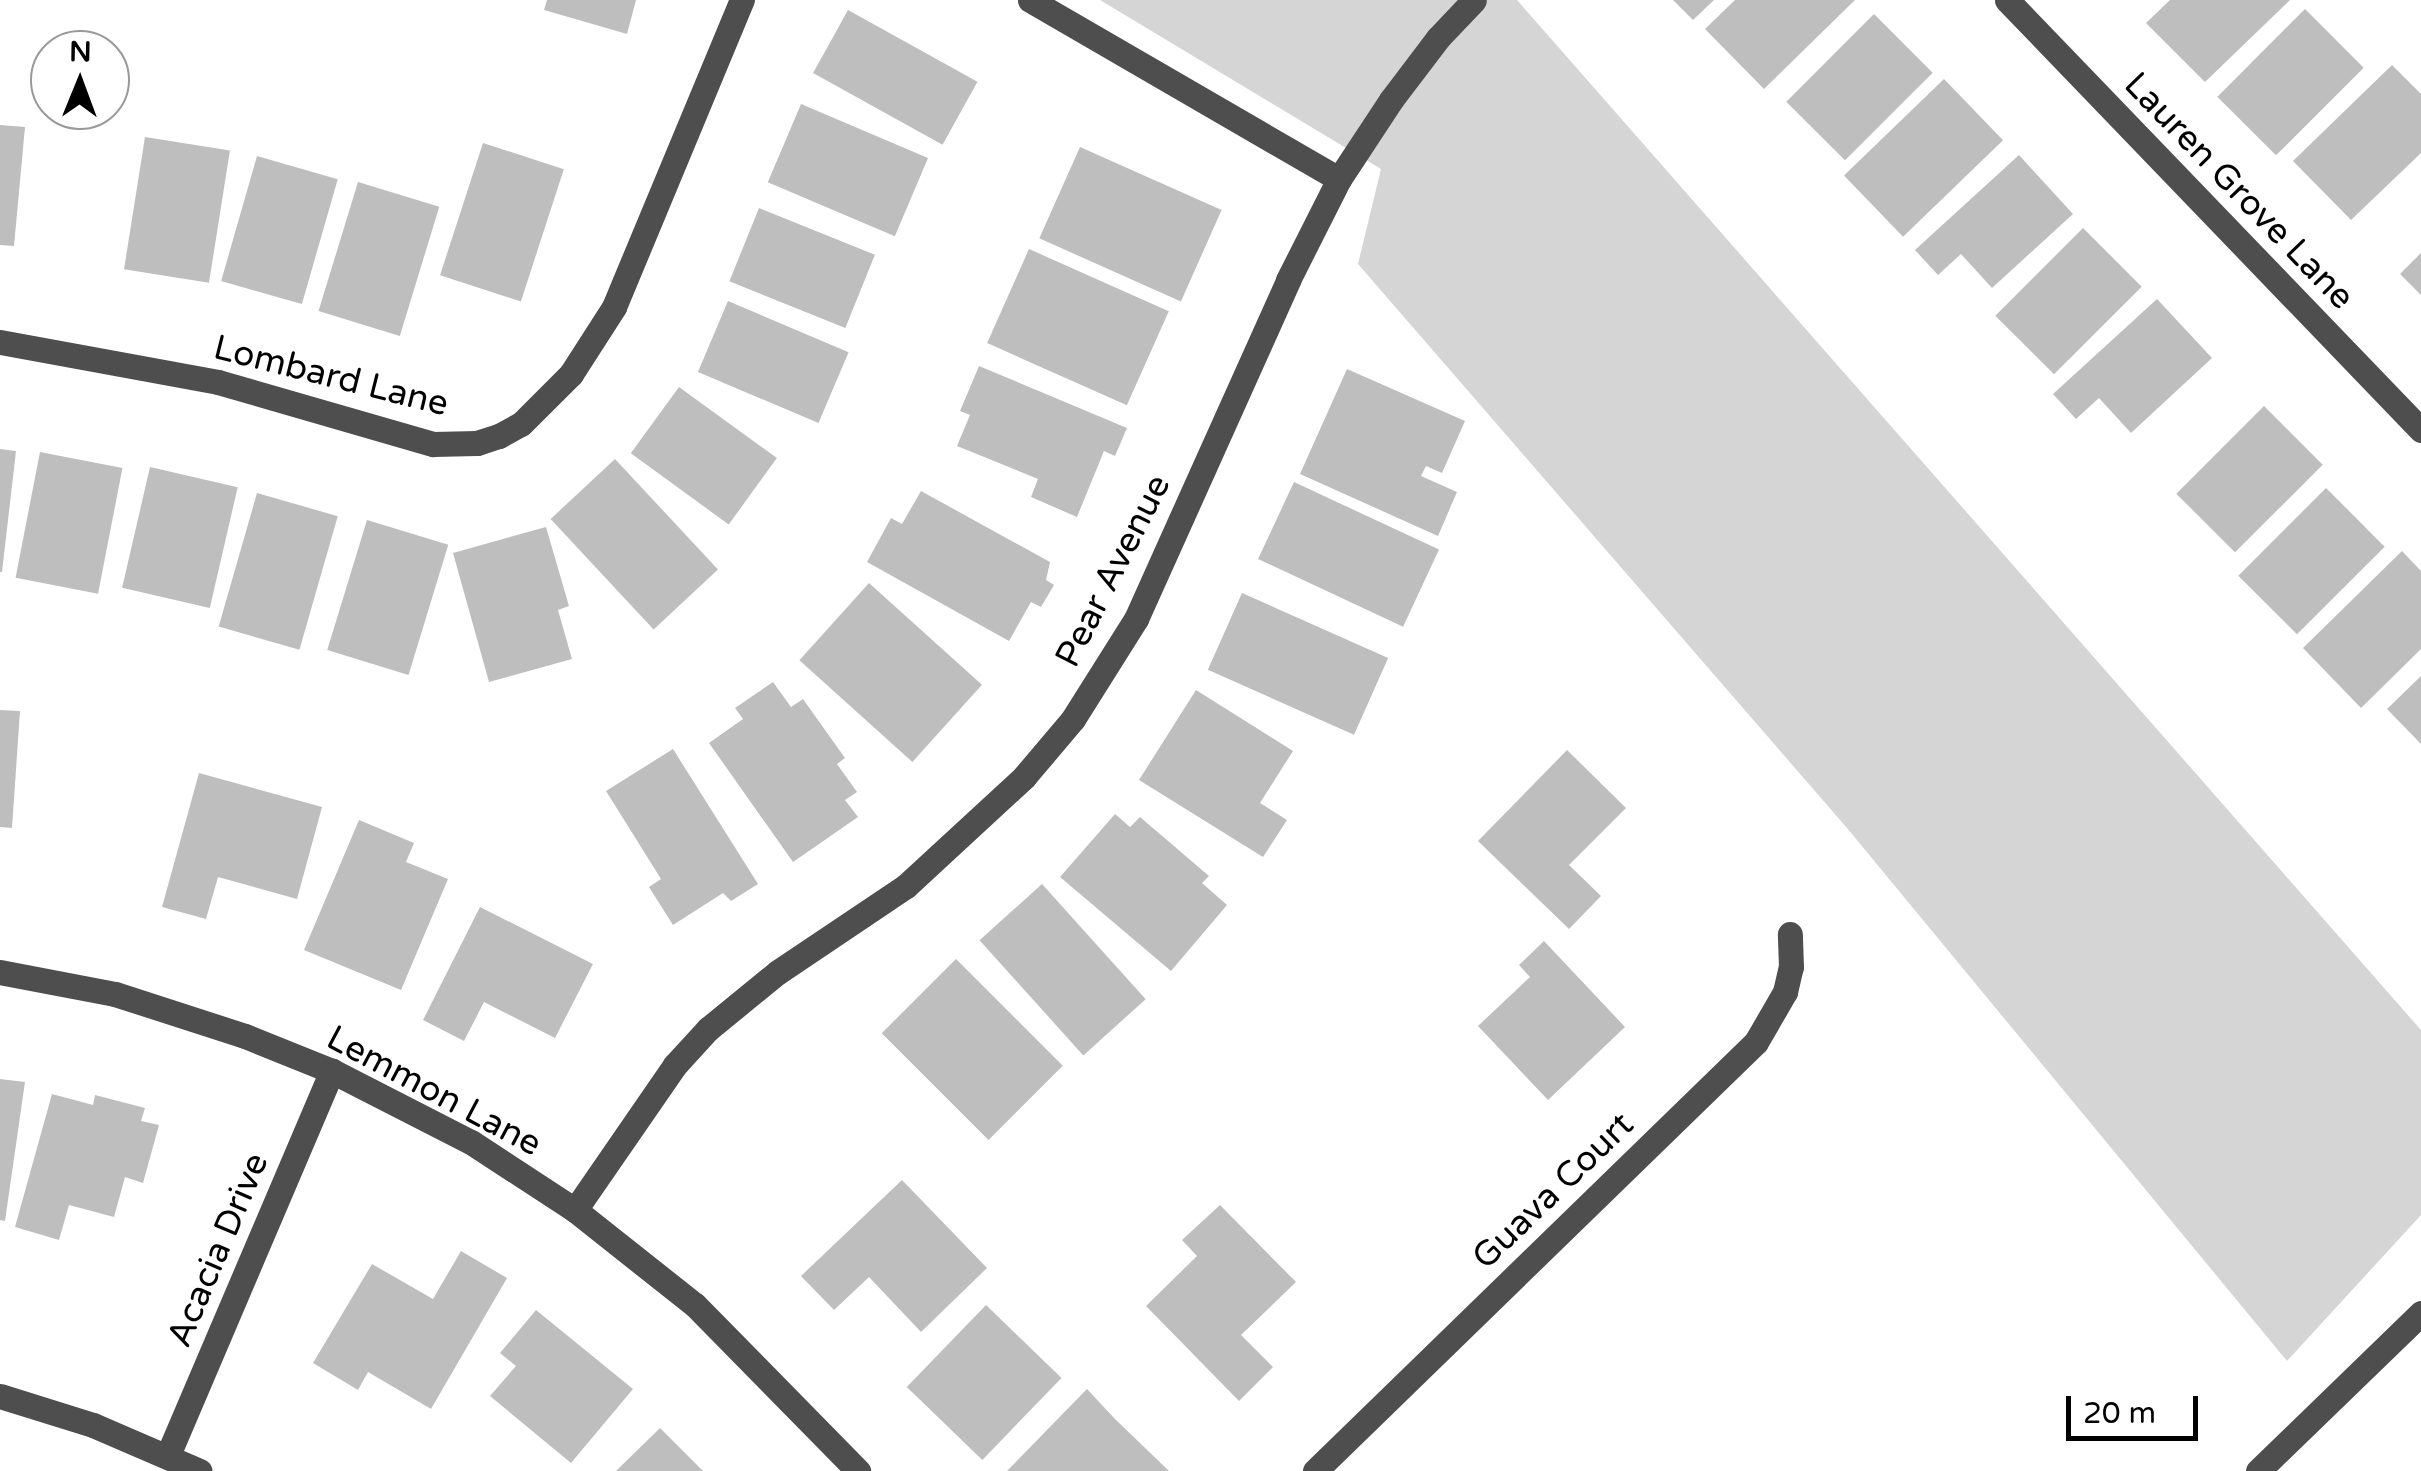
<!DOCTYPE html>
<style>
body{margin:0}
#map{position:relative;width:2421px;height:1471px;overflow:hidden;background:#fff;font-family:"Varela Round",sans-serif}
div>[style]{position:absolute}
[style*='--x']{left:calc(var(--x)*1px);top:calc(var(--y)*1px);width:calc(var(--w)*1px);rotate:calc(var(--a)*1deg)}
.green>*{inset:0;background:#d5d5d5}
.building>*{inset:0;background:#bebebe;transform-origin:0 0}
.minor>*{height:25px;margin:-12.5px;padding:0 12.5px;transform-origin:12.5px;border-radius:12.5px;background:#4e4e4e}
span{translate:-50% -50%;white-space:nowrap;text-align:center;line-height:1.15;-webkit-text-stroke:8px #fff;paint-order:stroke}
.street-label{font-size:35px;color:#000}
.north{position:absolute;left:30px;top:30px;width:100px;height:100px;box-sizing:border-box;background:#fff;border:2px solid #999;border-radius:50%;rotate:1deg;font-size:28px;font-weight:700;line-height:40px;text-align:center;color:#000}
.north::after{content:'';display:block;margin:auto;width:35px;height:45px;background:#000;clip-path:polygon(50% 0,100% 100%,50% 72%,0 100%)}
.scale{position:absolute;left:2066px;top:1396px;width:132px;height:45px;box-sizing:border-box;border:5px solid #000;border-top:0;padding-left:12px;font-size:30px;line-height:35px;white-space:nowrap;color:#000;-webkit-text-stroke:8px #fff;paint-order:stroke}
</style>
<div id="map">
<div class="green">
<i style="clip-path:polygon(1100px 0,1517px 0,2421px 1030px,2421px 1215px,2287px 1361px,1847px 828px,1358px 264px,1381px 169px)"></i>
</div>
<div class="building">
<i style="clip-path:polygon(547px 0,636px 0,627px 34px,544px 10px)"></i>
<i style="clip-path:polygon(1673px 0,1714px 0,1693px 20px)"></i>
<i style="clip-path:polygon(1735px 0,1855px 0,1764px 89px,1705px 29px)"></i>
<i style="clip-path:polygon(2170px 0,2290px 0,2205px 82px,2146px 23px)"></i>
<i style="left:2305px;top:9px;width:83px;height:124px;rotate:45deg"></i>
<i style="left:848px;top:10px;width:148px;height:72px;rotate:29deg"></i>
<i style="left:1874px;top:14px;width:83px;height:124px;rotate:45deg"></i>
<i style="clip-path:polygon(2392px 65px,2421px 94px,2421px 153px,2351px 220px,2293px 161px)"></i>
<i style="left:1944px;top:79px;width:85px;height:139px;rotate:46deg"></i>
<i style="left:801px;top:104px;width:138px;height:85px;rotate:23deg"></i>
<i style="clip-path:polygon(0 125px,25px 127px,14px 246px,0 245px)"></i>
<i style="left:145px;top:137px;width:86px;height:134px;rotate:9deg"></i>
<i style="left:483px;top:143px;width:85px;height:139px;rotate:18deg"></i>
<i style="left:1080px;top:147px;width:155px;height:100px;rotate:24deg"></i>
<i style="clip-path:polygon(2019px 155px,2073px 214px,1992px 288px,1961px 254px,1938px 275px,1915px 250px)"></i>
<i style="left:257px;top:156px;width:84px;height:130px;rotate:16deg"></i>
<i style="left:358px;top:182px;width:85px;height:135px;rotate:17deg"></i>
<i style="left:759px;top:208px;width:125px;height:79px;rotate:22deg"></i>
<i style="left:2083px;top:228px;width:83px;height:124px;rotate:45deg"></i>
<i style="left:1029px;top:249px;width:153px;height:103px;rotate:24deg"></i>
<i style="clip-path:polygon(2421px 253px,2421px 295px,2400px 274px)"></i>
<i style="clip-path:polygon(2157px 299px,2212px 358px,2131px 433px,2099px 398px,2076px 419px,2053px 394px)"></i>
<i style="left:728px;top:301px;width:131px;height:77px;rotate:23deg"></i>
<i style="clip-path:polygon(979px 366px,1127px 428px,1115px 456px,1104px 451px,1077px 517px,1031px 497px,1038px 479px,957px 446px,970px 415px,960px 411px)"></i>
<i style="clip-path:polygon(1347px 369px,1465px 421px,1442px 473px,1426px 466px,1421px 476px,1457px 492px,1438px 536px,1300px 474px)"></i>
<i style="left:679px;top:387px;width:121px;height:82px;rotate:36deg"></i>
<i style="left:2264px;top:406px;width:83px;height:124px;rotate:45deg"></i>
<i style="clip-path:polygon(0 449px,16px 451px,2px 572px,0 572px)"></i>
<i style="left:40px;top:452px;width:84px;height:128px;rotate:11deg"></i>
<i style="left:615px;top:459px;width:151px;height:88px;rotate:47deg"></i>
<i style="left:150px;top:467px;width:90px;height:124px;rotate:13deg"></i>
<i style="left:1294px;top:482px;width:160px;height:85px;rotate:25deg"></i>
<i style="left:2326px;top:488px;width:83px;height:124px;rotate:45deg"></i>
<i style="clip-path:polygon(921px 491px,1050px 562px,1046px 580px,1054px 585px,1041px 607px,1031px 602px,1009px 641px,867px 562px,891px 518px,902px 524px)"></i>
<i style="left:257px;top:493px;width:84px;height:139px;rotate:16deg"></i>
<i style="left:367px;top:520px;width:85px;height:136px;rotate:17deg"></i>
<i style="clip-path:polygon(546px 527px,569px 606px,558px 610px,572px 659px,489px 682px,453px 553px)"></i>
<i style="clip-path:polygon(2402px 551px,2421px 571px,2421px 649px,2361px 708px,2303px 648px)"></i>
<i style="left:869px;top:583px;width:152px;height:104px;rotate:42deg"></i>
<i style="left:1242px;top:593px;width:160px;height:84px;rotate:24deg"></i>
<i style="clip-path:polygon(2421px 676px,2421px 744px,2387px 709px)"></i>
<i style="clip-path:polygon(773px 682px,791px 707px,803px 699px,845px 758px,837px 764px,857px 792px,845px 800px,858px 817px,793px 862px,709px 743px,743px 719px,735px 708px)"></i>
<i style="clip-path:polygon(1196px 690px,1293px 751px,1260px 803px,1287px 820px,1263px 857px,1139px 780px)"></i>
<i style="clip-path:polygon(0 710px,20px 711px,12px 828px,0 827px)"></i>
<i style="clip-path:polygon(673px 749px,758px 884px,731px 901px,723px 893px,673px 925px,649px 887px,661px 879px,606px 791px)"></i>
<i style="clip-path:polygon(1567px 750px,1626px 808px,1569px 865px,1601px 896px,1569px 929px,1478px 841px)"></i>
<i style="clip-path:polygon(199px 773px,322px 807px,297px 899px,218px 877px,206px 919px,162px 907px)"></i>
<i style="clip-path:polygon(1115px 814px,1130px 827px,1140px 817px,1209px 876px,1202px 883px,1227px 905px,1171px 971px,1060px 877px)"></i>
<i style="clip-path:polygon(359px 820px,414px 843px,406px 862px,448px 879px,401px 990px,304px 950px)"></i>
<i style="left:1042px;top:884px;width:155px;height:84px;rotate:48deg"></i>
<i style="clip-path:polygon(480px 907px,593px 964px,555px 1038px,484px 1002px,464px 1041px,423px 1020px)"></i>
<i style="clip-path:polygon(1544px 941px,1625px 1027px,1548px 1100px,1478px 1026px,1530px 977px,1519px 965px)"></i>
<i style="left:956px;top:959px;width:151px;height:105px;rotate:45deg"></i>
<i style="clip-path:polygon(0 1079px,25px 1082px,5px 1221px,0 1220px)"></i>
<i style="clip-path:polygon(52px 1094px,93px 1105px,95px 1095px,145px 1108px,141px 1121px,159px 1125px,143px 1183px,125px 1177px,114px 1217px,69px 1205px,59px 1240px,15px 1227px)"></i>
<i style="clip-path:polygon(902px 1180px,987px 1268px,921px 1332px,869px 1277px,834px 1310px,801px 1276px)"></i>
<i style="clip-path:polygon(1220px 1205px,1296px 1282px,1241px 1335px,1273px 1367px,1239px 1401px,1146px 1306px,1197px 1256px,1182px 1240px)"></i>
<i style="clip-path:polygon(461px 1251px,507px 1278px,431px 1409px,368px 1372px,358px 1390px,313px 1363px,372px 1264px,433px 1299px)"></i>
<i style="left:986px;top:1305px;width:105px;height:114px;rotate:44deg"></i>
<i style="clip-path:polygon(536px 1310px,633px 1389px,571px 1463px,490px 1396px,516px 1366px,500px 1353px)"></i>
<i style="clip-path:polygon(1087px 1389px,1115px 1419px,1169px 1471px,1007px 1471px)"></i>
<i style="clip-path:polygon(660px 1428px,703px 1471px,616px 1471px)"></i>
</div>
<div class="minor">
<i style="--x:1030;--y:0;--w:357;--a:30.1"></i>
<i style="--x:2007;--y:0;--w:597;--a:46.09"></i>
<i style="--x:0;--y:342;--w:222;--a:10.4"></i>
<i style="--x:218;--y:382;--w:224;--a:16.1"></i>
<i style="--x:433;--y:444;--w:44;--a:-1.3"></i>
<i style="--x:477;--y:443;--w:23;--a:-18"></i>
<i style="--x:499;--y:436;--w:25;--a:-29"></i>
<i style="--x:521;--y:424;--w:71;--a:-45"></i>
<i style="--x:571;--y:374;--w:80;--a:-57.3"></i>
<i style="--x:614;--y:307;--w:333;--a:-67.4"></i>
<i style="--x:0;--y:972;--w:117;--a:10.8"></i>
<i style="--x:115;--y:994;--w:137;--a:17.9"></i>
<i style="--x:245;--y:1036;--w:94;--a:21.9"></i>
<i style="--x:332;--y:1071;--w:156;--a:27.1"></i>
<i style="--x:471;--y:1142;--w:124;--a:33.2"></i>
<i style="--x:575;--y:1210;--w:153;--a:38.4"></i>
<i style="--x:695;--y:1305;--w:233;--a:45.5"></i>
<i style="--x:575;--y:1210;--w:176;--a:-55.4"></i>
<i style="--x:675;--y:1065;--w:49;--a:-47.5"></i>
<i style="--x:708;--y:1029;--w:90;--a:-39.2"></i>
<i style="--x:778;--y:972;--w:154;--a:-33.9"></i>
<i style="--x:906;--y:886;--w:161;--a:-42.7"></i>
<i style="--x:1024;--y:777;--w:76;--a:-49.8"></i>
<i style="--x:1073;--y:719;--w:118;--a:-57.8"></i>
<i style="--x:1136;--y:619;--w:372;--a:-65.8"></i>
<i style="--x:1288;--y:280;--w:113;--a:-63.2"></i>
<i style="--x:1339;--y:179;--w:95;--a:-56.6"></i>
<i style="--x:1391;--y:100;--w:78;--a:-52.8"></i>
<i style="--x:1438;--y:38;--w:52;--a:-46.5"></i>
<i style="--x:0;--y:1396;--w:97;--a:17.3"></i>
<i style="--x:93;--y:1425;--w:116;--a:23.3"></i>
<i style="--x:168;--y:1455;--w:418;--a:-66.9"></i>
<i style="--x:1315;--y:1471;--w:615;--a:-44.21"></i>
<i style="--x:1756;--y:1042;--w:58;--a:-59.9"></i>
<i style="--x:1785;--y:992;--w:26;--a:-77"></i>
<i style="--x:1791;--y:967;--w:33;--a:-92"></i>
<i style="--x:2258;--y:1471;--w:227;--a:-44.1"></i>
</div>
<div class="street-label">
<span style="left:2239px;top:191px;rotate:46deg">Lauren Grove Lane</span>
<span style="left:331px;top:376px;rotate:14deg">Lombard Lane</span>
<span style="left:1113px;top:571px;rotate:-63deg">Pear Avenue</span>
<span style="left:434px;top:1091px;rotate:28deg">Lemmon Lane</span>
<span style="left:1553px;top:1191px;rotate:-44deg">Guava Court</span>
<span style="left:218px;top:1250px;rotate:-67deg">Acacia Drive</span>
</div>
<div class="north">N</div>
<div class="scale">20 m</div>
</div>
